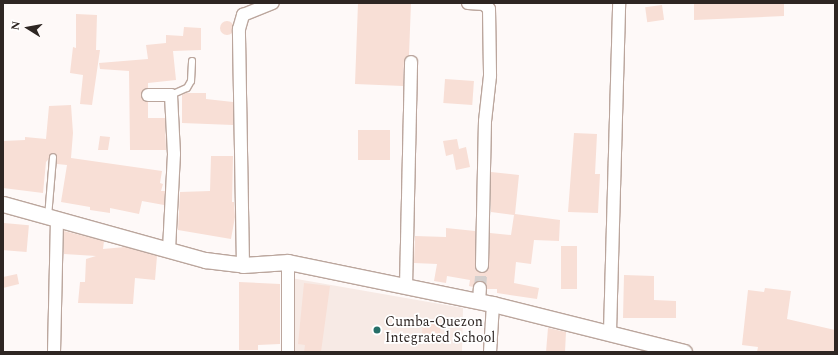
<!DOCTYPE html>
<style>
body{margin:0}
#map{position:relative;width:838px;height:355px;overflow:hidden;background:#fef9f8;font-family:Spectral,serif}
div>[style]{position:absolute}
[style*='--x']{left:calc(var(--x)*1px);top:calc(var(--y)*1px);width:calc(var(--w)*1px);rotate:calc(var(--a)*1deg)}
.built>*{inset:0;background:#f7eae5}
.building>*{inset:0;background:#f8dfd6;transform-origin:0 0}
.round{border-radius:50%}
.minor-tunnel>*{height:12px;margin-top:-6px;transform-origin:0;background:repeating-linear-gradient(90deg,#d4cfcd 0 12px,transparent 0 18px)}
.roads{filter:drop-shadow(1px 0 #bba69d) drop-shadow(-1px 0 #bba69d) drop-shadow(0 1px #bba69d) drop-shadow(0 -1px #bba69d)}
.service>*{height:6px;margin:-3px;padding:0 3px;transform-origin:3px;border-radius:3px;background:#fff}
.minor>*{height:12px;margin:-6px;padding:0 6px;transform-origin:6px;border-radius:6px;background:#fff}
.tertiary>*{height:15px;margin:-7.5px;padding:0 7.5px;transform-origin:7.5px;border-radius:7.5px;background:#fff}
.dots>*{width:11px;height:11px;translate:-50% -50%;box-sizing:border-box;border:2px solid #fff;border-radius:50%}
span{translate:-50% -50%;white-space:nowrap;text-align:center;line-height:1.15;-webkit-text-stroke:3.5px #fff;paint-order:stroke}
.poi-label{font-size:14px;color:#2e2623}
.left{translate:0 -50%;text-align:left}
.frame{position:absolute;inset:0;border:4px solid #2e2623;pointer-events:none}
.north{position:absolute;left:8px;top:8px;width:40px;height:40px;-webkit-text-stroke:3px #fff;paint-order:stroke;rotate:281deg;font-size:11px;font-weight:700;line-height:16px;text-align:center;color:#2e2623}
.north::after{content:'';display:block;margin:auto;width:14px;height:18px;background:#2e2623;clip-path:polygon(50% 0,100% 100%,50% 72%,0 100%)}
</style>
<div id="map">
<div class="built">
<i style="clip-path:polygon(291px 278px,463px 308px,462px 352px,292px 352px)"></i>
</div>
<div class="building">
<i style="clip-path:polygon(358px 3px,411px 3px,409px 55px,404px 61px,403px 86px,355px 84px)"></i>
<i style="clip-path:polygon(694px 3px,784px 3px,784px 16px,694px 20px)"></i>
<i style="left:662px;top:5px;width:15px;height:17px;rotate:82deg"></i>
<i style="clip-path:polygon(76px 14px,97px 15px,96px 50px,100px 50px,92px 105px,80px 104px,83px 75px,70px 73px,73px 47px,76px 48px)"></i>
<i class="round" style="left:220px;top:21px;width:14px;height:14px"></i>
<i style="clip-path:polygon(184px 27px,201px 28px,201px 50px,173px 51px,176px 80px,148px 83px,148px 88px,141px 95px,148px 102px,148px 118px,165px 118px,166px 150px,130px 150px,129px 71px,100px 69px,99px 63px,148px 59px,146px 45px,166px 43px,166px 35px,183px 36px)"></i>
<i style="left:445px;top:79px;width:29px;height:24px;rotate:4deg"></i>
<i style="clip-path:polygon(186px 93px,206px 93px,206px 99px,233px 102px,233px 125px,182px 123px,182px 95px)"></i>
<i style="clip-path:polygon(71px 105px,73px 133px,71px 158px,162px 171px,160px 183px,163px 184px,161px 191px,165px 191px,164px 205px,142px 201px,139px 214px,110px 208px,110px 213px,90px 210px,90px 207px,61px 202px,67px 165px,57px 164px,57px 155px,54px 153px,46px 162px,43px 193px,3px 188px,3px 141px,25px 140px,25px 137px,46px 139px,49px 106px)"></i>
<i style="left:358px;top:130px;width:32px;height:30px"></i>
<i style="clip-path:polygon(574px 133px,597px 134px,595px 174px,600px 174px,598px 213px,568px 212px)"></i>
<i style="clip-path:polygon(100px 136px,110px 137px,108px 150px,98px 150px)"></i>
<i style="clip-path:polygon(457px 139px,459px 149px,466px 147px,470px 167px,456px 170px,453px 154px,446px 156px,443px 141px)"></i>
<i style="clip-path:polygon(211px 156px,233px 156px,232px 202px,234px 202px,235px 217px,231px 239px,178px 230px,180px 192px,210px 191px)"></i>
<i style="clip-path:polygon(491px 172px,519px 175px,515px 214px,560px 220px,559px 241px,534px 240px,531px 264px,516px 262px,514px 283px,539px 288px,537px 299px,497px 293px,497px 289px,487px 289px,481px 281px,473px 287px,469px 286px,470px 280px,447px 276px,446px 283px,434px 281px,437px 264px,414px 263px,415px 236px,446px 237px,446px 228px,475px 231px,475px 269px,481px 273px,488px 270px,490px 233px,511px 235px,514px 215px,491px 212px)"></i>
<i style="left:4px;top:223px;width:25px;height:27px;rotate:5deg"></i>
<i style="clip-path:polygon(64px 231px,104px 241px,103px 249px,125px 247px,157px 256px,155px 280px,135px 278px,133px 304px,78px 303px,80px 282px,85px 282px,86px 259px,96px 256px,64px 254px)"></i>
<i style="left:561px;top:246px;width:16px;height:43px"></i>
<i style="clip-path:polygon(17px 274px,19px 284px,3px 288px,3px 277px)"></i>
<i style="clip-path:polygon(624px 275px,654px 276px,654px 300px,676px 301px,676px 318px,623px 318px)"></i>
<i style="clip-path:polygon(239px 282px,280px 284px,280px 344px,258px 345px,258px 350px,239px 350px)"></i>
<i style="clip-path:polygon(304px 283px,330px 286px,321px 352px,304px 352px,305px 345px,298px 344px)"></i>
<i style="clip-path:polygon(765px 288px,791px 291px,787px 319px,835px 330px,835px 352px,757px 352px,758px 347px,742px 345px,748px 290px,764px 292px)"></i>
<i style="left:423px;top:323px;width:18px;height:16px;rotate:6deg"></i>
<i style="clip-path:polygon(548px 328px,566px 332px,565px 352px,546px 352px)"></i>
</div>
<div class="minor-tunnel">
<i style="--x:480;--y:288;--w:22;--a:-85"></i>
</div>
<div class="roads">
<div class="service">
<i style="--x:171;--y:95;--w:17;--a:-24"></i>
<i style="--x:187;--y:88;--w:8;--a:-60"></i>
<i style="--x:191;--y:81;--w:20;--a:-87"></i>
<i style="--x:48;--y:217;--w:60;--a:-85.2"></i>
</div>
<div class="minor">
<i style="--x:468;--y:3;--w:16;--a:4"></i>
<i style="--x:484;--y:4;--w:7;--a:45"></i>
<i style="--x:489;--y:9;--w:67;--a:89.1"></i>
<i style="--x:490;--y:76;--w:45;--a:96.3"></i>
<i style="--x:485;--y:121;--w:145;--a:91.2"></i>
<i style="--x:148;--y:95;--w:23;--a:0"></i>
<i style="--x:171;--y:95;--w:59;--a:87.1"></i>
<i style="--x:174;--y:154;--w:97;--a:93"></i>
<i style="--x:243;--y:265;--w:236;--a:-91"></i>
<i style="--x:239;--y:29;--w:15;--a:-74"></i>
<i style="--x:243;--y:15;--w:32;--a:-22"></i>
<i style="--x:406;--y:286;--w:224;--a:-88.7"></i>
<i style="--x:479;--y:301;--w:13;--a:-86"></i>
<i style="--x:610;--y:332;--w:329;--a:-88.4"></i>
<i style="--x:54;--y:352;--w:132;--a:-88.7"></i>
<i style="--x:288;--y:352;--w:90;--a:-90"></i>
<i style="--x:490;--y:352;--w:48;--a:-86.4"></i>
</div>
<div class="tertiary">
<i style="--x:3;--y:204;--w:210;--a:15.5"></i>
<i style="--x:205;--y:260;--w:38;--a:7"></i>
<i style="--x:243;--y:265;--w:45;--a:-3.8"></i>
<i style="--x:288;--y:262;--w:209;--a:11.6"></i>
<i style="--x:493;--y:304;--w:197;--a:14.1"></i>
</div>
</div>
<div class="dots">
<i style="left:377px;top:330px;background:#266f68"></i>
</div>
<div class="poi-label">
<span class="left" style="left:385px;top:330px">Cumba-Quezon<br>Integrated School</span>
</div>
<div class="frame"></div>
<div class="north">N</div>
</div>
